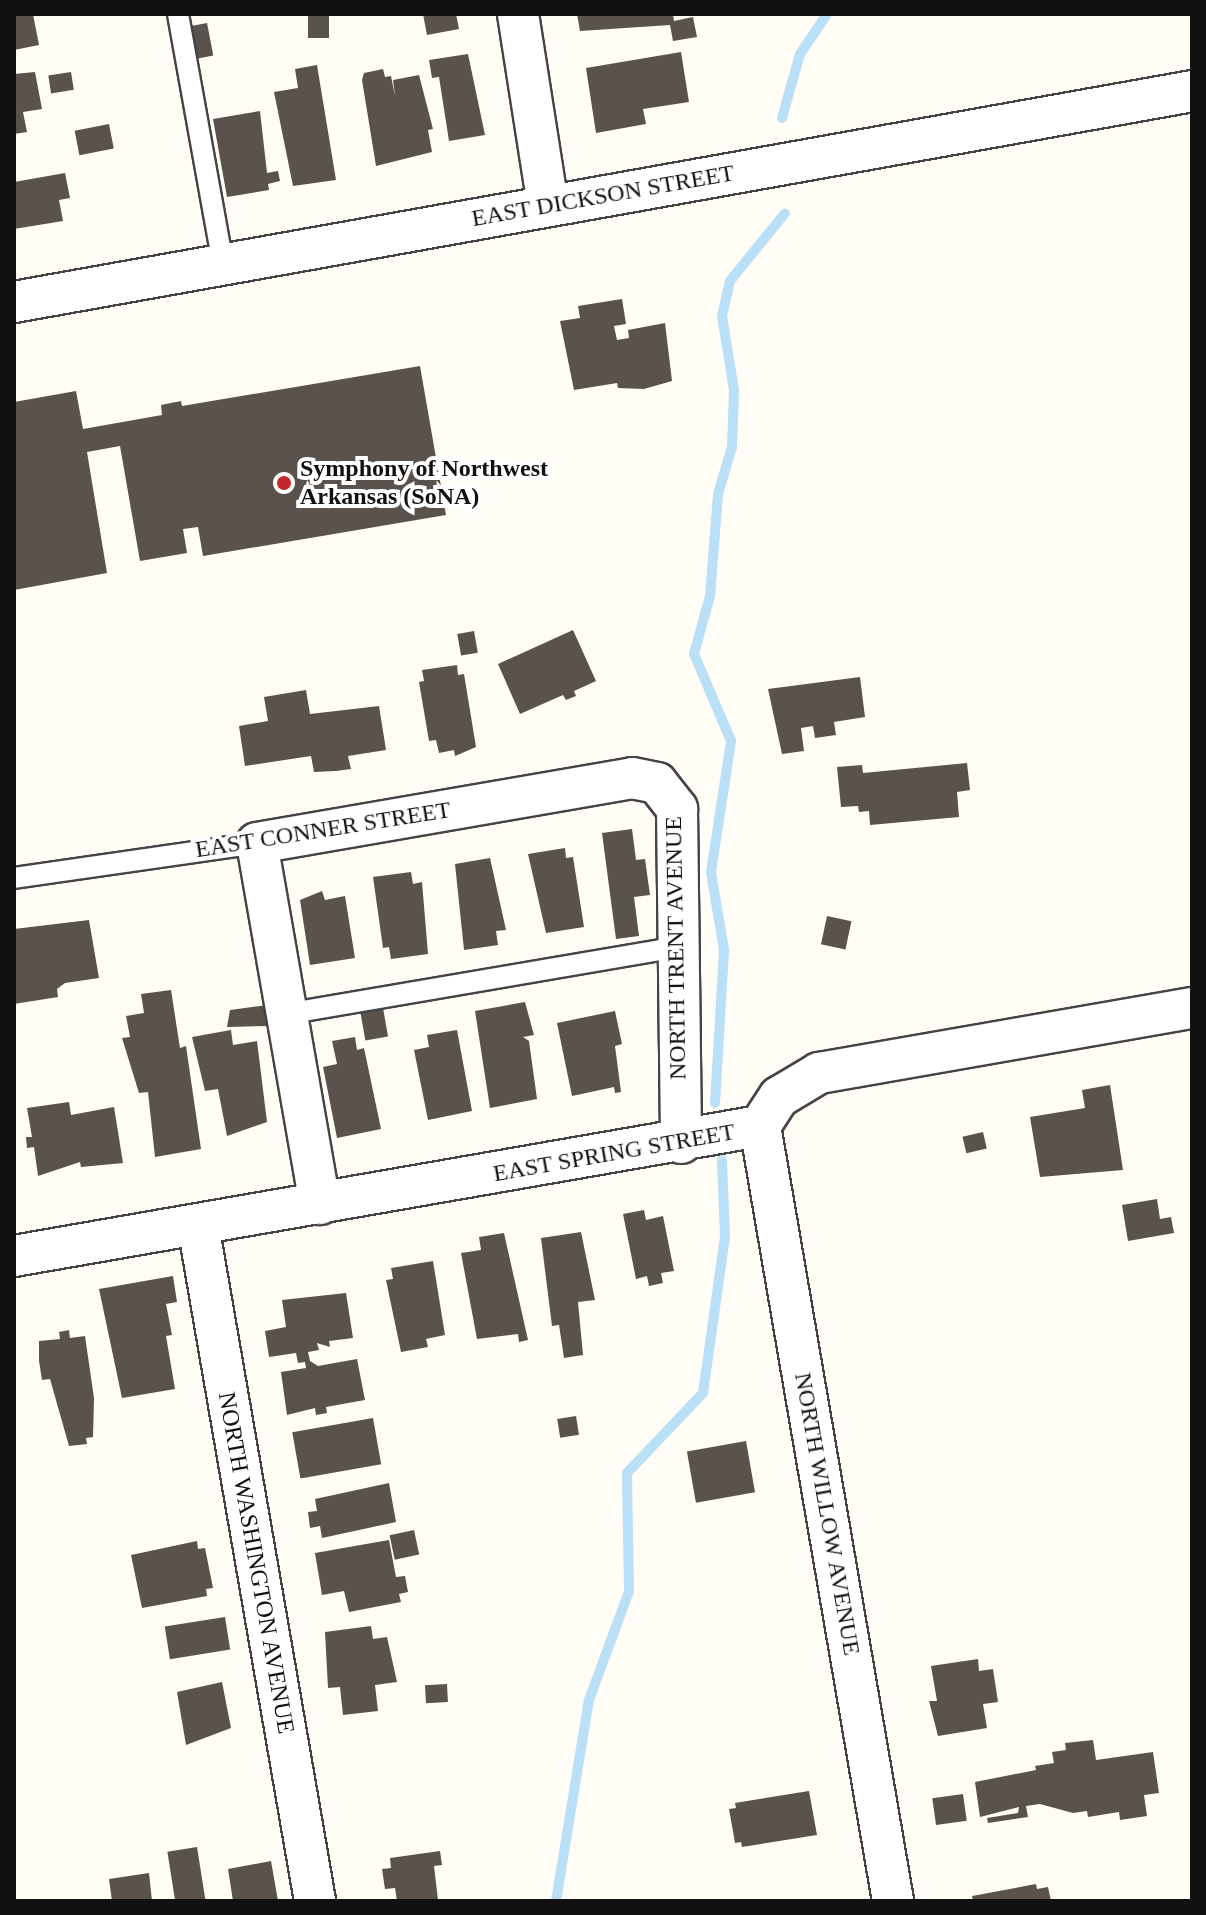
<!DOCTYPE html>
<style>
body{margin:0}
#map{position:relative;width:1206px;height:1915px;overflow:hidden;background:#fffdf5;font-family:"Times New Roman",serif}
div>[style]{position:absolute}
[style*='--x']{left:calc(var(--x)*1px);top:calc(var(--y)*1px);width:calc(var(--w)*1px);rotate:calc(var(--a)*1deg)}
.stream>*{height:10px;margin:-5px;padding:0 5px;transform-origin:5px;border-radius:5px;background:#b9e0f7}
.building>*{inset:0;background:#5a524d;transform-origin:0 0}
.roads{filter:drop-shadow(2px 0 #444) drop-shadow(-2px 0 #444) drop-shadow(0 2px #444) drop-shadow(0 -2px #444)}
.lane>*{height:20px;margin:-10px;padding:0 10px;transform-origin:10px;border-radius:10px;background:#fff}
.street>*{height:40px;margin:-20px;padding:0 20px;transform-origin:20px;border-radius:20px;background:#fff}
.dots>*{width:22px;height:22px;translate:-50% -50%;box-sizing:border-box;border:4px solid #fff;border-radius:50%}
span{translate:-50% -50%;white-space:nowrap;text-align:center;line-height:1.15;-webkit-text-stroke:8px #fff;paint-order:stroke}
.street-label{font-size:24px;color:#111}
.poi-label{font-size:24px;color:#111;font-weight:700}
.left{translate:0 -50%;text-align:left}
.frame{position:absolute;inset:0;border:16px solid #111;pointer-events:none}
</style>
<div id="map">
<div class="stream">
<i style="--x:782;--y:118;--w:66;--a:-74.3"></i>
<i style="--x:800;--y:54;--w:48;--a:-56"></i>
<i style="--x:715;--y:1103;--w:153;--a:-86.6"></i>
<i style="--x:724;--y:950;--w:79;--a:-99.5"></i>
<i style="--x:711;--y:872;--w:133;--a:-81.3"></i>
<i style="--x:731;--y:741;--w:95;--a:-113"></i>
<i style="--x:694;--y:654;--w:60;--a:-74.6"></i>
<i style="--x:710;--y:596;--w:102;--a:-85.5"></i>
<i style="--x:718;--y:494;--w:49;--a:-73.4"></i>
<i style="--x:732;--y:447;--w:57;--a:-88"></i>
<i style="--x:734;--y:390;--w:75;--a:-99.2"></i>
<i style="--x:722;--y:316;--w:36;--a:-77"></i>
<i style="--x:730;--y:281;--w:87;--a:-51"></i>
<i style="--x:556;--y:1901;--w:204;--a:-80.7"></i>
<i style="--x:589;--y:1700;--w:116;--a:-69.8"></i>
<i style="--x:629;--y:1591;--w:118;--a:-91"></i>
<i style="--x:627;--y:1473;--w:110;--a:-46.5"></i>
<i style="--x:703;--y:1393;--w:159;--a:-82"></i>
<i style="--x:725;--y:1236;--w:76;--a:-92.3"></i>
</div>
<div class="building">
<i style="clip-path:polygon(14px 14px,33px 14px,39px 45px,14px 50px)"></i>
<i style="left:308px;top:14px;width:21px;height:24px"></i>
<i style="clip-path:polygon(423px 14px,456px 14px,459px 29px,427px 35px)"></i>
<i style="clip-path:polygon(577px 14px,673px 14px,674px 21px,693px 17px,697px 37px,673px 41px,670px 25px,580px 31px)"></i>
<i style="left:207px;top:23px;width:33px;height:20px;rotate:79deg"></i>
<i style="clip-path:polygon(681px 52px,689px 102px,643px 109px,646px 124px,596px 133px,586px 68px)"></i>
<i style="clip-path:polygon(468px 54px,485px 135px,449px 141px,439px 77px,432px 78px,429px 60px)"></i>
<i style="clip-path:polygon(317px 65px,336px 180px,293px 186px,274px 92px,298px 88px,295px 69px)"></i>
<i style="clip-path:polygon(383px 69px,385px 77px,391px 76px,395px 96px,393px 80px,419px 75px,433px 129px,428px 130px,432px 152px,376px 166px,362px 80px,364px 73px)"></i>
<i style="clip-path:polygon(35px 72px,42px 109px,23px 112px,27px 132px,14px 134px,14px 74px)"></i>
<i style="left:71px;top:72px;width:18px;height:23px;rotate:81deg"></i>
<i style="clip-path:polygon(260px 111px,267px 173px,278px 171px,280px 181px,268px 184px,269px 190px,227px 197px,213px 119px)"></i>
<i style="left:109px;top:124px;width:25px;height:35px;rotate:79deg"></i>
<i style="clip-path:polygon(65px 173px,70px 198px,59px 200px,63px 221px,14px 229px,14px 182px)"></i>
<i style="clip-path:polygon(622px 299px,626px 324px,614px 326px,617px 340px,629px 338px,628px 330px,665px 323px,672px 381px,644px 389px,618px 388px,617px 383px,574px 390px,560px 321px,580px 318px,578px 306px)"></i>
<i style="clip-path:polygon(420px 366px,446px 515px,203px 556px,198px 527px,183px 529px,187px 553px,140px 561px,120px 446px,87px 452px,107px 573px,14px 590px,14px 402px,76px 391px,83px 429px,162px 415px,161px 405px,181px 401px,182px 406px)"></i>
<i style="clip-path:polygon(573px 630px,596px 681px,574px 691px,576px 696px,566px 700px,563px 695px,520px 714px,498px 664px)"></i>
<i style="left:474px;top:631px;width:22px;height:17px;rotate:80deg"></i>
<i style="clip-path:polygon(457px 665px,458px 675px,464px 674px,476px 747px,455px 756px,454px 750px,439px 753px,436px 740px,429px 741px,419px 682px,424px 681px,422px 670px)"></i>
<i style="clip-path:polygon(860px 677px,865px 717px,834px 722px,836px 735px,815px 738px,813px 726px,801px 728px,804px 751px,782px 754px,768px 689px)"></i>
<i style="clip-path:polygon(306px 690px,310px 714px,379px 706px,386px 750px,348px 756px,351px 769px,336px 771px,314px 772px,311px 756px,245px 766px,239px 726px,268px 721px,264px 697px)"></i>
<i style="clip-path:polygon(967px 763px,970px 790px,957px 792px,959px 817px,870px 825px,869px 811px,859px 812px,858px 806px,841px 807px,837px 767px,862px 765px,863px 773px)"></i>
<i style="clip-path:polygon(632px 829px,636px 860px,645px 859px,650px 895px,634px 897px,639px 936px,616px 939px,602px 833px)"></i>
<i style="clip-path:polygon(565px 848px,566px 858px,573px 857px,584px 927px,546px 933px,528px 854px)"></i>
<i style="clip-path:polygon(490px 858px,506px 930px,496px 931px,498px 945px,464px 950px,455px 864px)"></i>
<i style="clip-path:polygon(411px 872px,413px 884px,422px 882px,428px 954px,391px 959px,389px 947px,383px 948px,373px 877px)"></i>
<i style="clip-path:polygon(322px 891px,325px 900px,345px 896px,355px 958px,310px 965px,300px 900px)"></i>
<i style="left:827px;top:916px;width:25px;height:29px;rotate:12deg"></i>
<i style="clip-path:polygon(89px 920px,99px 978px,65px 983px,57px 989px,58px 997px,14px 1004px,14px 929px)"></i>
<i style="clip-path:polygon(171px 990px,180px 1048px,186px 1046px,201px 1149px,155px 1157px,148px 1092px,139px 1093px,122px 1038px,130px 1037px,126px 1016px,144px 1013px,141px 994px)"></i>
<i style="clip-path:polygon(525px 1002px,534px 1035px,523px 1037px,529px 1041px,537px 1099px,490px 1108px,475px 1011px)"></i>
<i style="clip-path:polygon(268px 1005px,270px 1026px,227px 1027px,230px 1010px)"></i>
<i style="left:383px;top:1008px;width:29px;height:23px;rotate:80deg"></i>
<i style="clip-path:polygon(615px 1011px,622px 1044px,615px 1046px,621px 1092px,615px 1093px,614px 1087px,572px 1096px,557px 1023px)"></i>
<i style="clip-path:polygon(231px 1030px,233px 1045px,257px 1041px,267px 1122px,227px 1136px,218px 1089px,205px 1091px,192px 1037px)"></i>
<i style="clip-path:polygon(457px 1030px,472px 1111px,428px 1120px,414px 1050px,429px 1047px,427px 1035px)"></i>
<i style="clip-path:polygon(355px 1037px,357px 1050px,364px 1048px,381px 1129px,337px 1138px,323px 1067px,337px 1064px,332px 1041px)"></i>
<i style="clip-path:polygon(1110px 1085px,1123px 1170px,1040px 1177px,1030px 1117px,1085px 1108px,1082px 1090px)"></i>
<i style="clip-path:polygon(69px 1102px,71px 1115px,114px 1107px,123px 1163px,81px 1167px,80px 1162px,38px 1176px,34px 1147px,27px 1148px,26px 1137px,32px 1137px,27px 1108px)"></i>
<i style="left:983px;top:1132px;width:17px;height:21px;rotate:77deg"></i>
<i style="clip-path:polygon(1157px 1199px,1160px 1219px,1171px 1217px,1174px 1233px,1128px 1241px,1122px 1205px)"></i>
<i style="clip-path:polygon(644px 1210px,646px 1220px,663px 1216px,674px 1271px,661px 1273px,663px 1283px,649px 1286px,647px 1276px,636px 1279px,623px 1214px)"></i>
<i style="clip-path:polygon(581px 1232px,595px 1300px,578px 1302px,583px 1355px,564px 1358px,559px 1325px,552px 1326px,541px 1238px)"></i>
<i style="clip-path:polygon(504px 1233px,528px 1340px,519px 1342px,518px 1334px,477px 1339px,461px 1253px,481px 1250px,479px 1237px)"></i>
<i style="clip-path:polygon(433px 1261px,445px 1335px,426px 1339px,428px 1347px,401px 1352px,386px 1280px,393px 1279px,391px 1268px)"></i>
<i style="clip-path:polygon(173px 1276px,177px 1302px,166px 1304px,172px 1335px,166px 1336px,175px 1389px,122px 1398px,99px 1289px)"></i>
<i style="clip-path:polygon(346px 1293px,353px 1338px,329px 1341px,330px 1347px,317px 1343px,319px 1350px,308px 1352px,310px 1361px,318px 1366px,357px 1359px,365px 1400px,326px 1407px,327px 1413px,316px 1415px,315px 1408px,287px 1415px,281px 1372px,306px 1368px,305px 1362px,298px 1363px,296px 1353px,269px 1357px,265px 1331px,286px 1327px,282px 1300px)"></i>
<i style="clip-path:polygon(69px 1330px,70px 1338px,85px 1336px,94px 1398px,93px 1437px,86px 1438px,87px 1444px,69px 1446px,50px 1379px,42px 1380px,39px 1361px,39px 1341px,60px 1339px,59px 1332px)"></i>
<i style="left:576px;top:1416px;width:19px;height:19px;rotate:81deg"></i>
<i style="left:373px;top:1418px;width:47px;height:82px;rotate:80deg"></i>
<i style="left:746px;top:1441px;width:52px;height:60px;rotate:80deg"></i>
<i style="clip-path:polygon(389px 1483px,396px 1522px,322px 1538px,320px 1526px,310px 1528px,308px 1512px,317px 1511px,315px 1499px)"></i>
<i style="left:414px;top:1530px;width:25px;height:25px;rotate:78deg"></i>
<i style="clip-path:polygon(389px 1540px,396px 1577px,405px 1576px,408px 1592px,399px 1594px,401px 1602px,349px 1612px,344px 1591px,322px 1595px,315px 1553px)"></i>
<i style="clip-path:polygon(197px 1541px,198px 1549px,205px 1548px,213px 1588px,206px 1589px,207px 1596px,142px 1608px,131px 1555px)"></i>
<i style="left:225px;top:1617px;width:33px;height:61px;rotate:81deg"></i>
<i style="clip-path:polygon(371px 1626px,373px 1639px,387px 1637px,397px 1682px,375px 1685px,378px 1711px,343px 1715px,340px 1687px,328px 1688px,325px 1632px)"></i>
<i style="clip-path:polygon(978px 1659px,979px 1671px,993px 1669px,998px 1702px,983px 1704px,987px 1728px,938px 1736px,929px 1701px,937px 1701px,931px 1666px)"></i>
<i style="clip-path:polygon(222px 1682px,231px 1728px,186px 1745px,177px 1692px)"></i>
<i style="left:447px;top:1684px;width:18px;height:22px;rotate:87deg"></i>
<i style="clip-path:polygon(1093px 1740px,1096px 1760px,1153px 1752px,1159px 1793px,1144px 1795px,1147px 1816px,1120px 1820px,1119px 1812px,1088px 1817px,1087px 1811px,1073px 1813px,1040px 1804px,1026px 1806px,1028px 1817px,988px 1823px,987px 1818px,1018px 1813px,1019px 1807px,980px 1817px,975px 1782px,1036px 1770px,1035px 1766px,1054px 1763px,1052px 1752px,1066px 1750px,1065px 1743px)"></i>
<i style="clip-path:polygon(809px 1791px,817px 1835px,742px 1847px,741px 1842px,735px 1843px,729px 1809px,736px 1808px,735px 1803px)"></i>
<i style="left:963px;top:1794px;width:27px;height:31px;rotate:82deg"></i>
<i style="left:197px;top:1847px;width:55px;height:30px;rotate:81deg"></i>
<i style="clip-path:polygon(440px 1851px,442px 1865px,434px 1866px,438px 1900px,397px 1901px,395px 1888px,385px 1889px,382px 1869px,391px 1868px,390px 1858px)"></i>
<i style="clip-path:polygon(271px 1861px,278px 1901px,233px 1901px,228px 1869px)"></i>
<i style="clip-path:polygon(149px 1873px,152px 1901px,112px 1901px,109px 1879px)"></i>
<i style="clip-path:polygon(1036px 1884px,1037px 1889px,1048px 1887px,1051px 1901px,973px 1901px,972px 1896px)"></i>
</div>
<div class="roads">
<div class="lane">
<i style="--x:178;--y:14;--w:254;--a:79.8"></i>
<i style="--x:14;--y:878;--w:246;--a:-8.2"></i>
<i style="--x:286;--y:1014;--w:398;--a:-9.7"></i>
</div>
<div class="street">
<i style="--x:518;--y:14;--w:193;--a:81.1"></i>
<i style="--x:14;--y:302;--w:1197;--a:-10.15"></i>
<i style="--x:760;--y:1126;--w:786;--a:80.26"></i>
<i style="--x:320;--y:1204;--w:366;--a:-99.9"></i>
<i style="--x:257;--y:843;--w:381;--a:-9.8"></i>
<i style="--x:632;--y:778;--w:25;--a:11"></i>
<i style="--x:657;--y:783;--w:33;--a:52"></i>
<i style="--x:677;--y:809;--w:334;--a:89.3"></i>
<i style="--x:198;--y:1225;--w:686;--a:80.18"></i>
<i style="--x:14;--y:1256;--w:757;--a:-9.89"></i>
<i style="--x:760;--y:1126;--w:35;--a:-57"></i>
<i style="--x:779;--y:1097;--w:47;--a:-31"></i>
<i style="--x:819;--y:1073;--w:379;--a:-9.9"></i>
</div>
</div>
<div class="dots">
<i style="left:284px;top:483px;background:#c4262e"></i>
</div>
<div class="street-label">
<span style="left:603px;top:196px;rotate:-10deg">EAST DICKSON STREET</span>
<span style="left:323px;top:830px;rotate:-9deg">EAST CONNER STREET</span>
<span style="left:676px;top:948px;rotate:-91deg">NORTH TRENT AVENUE</span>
<span style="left:614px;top:1153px;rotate:-10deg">EAST SPRING STREET</span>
<span style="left:827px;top:1514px;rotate:80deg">NORTH WILLOW AVENUE</span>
<span style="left:256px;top:1563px;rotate:80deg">NORTH WASHINGTON AVENUE</span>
</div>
<div class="poi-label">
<span class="left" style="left:300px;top:483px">Symphony of Northwest<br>Arkansas (SoNA)</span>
</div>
<div class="frame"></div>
</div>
